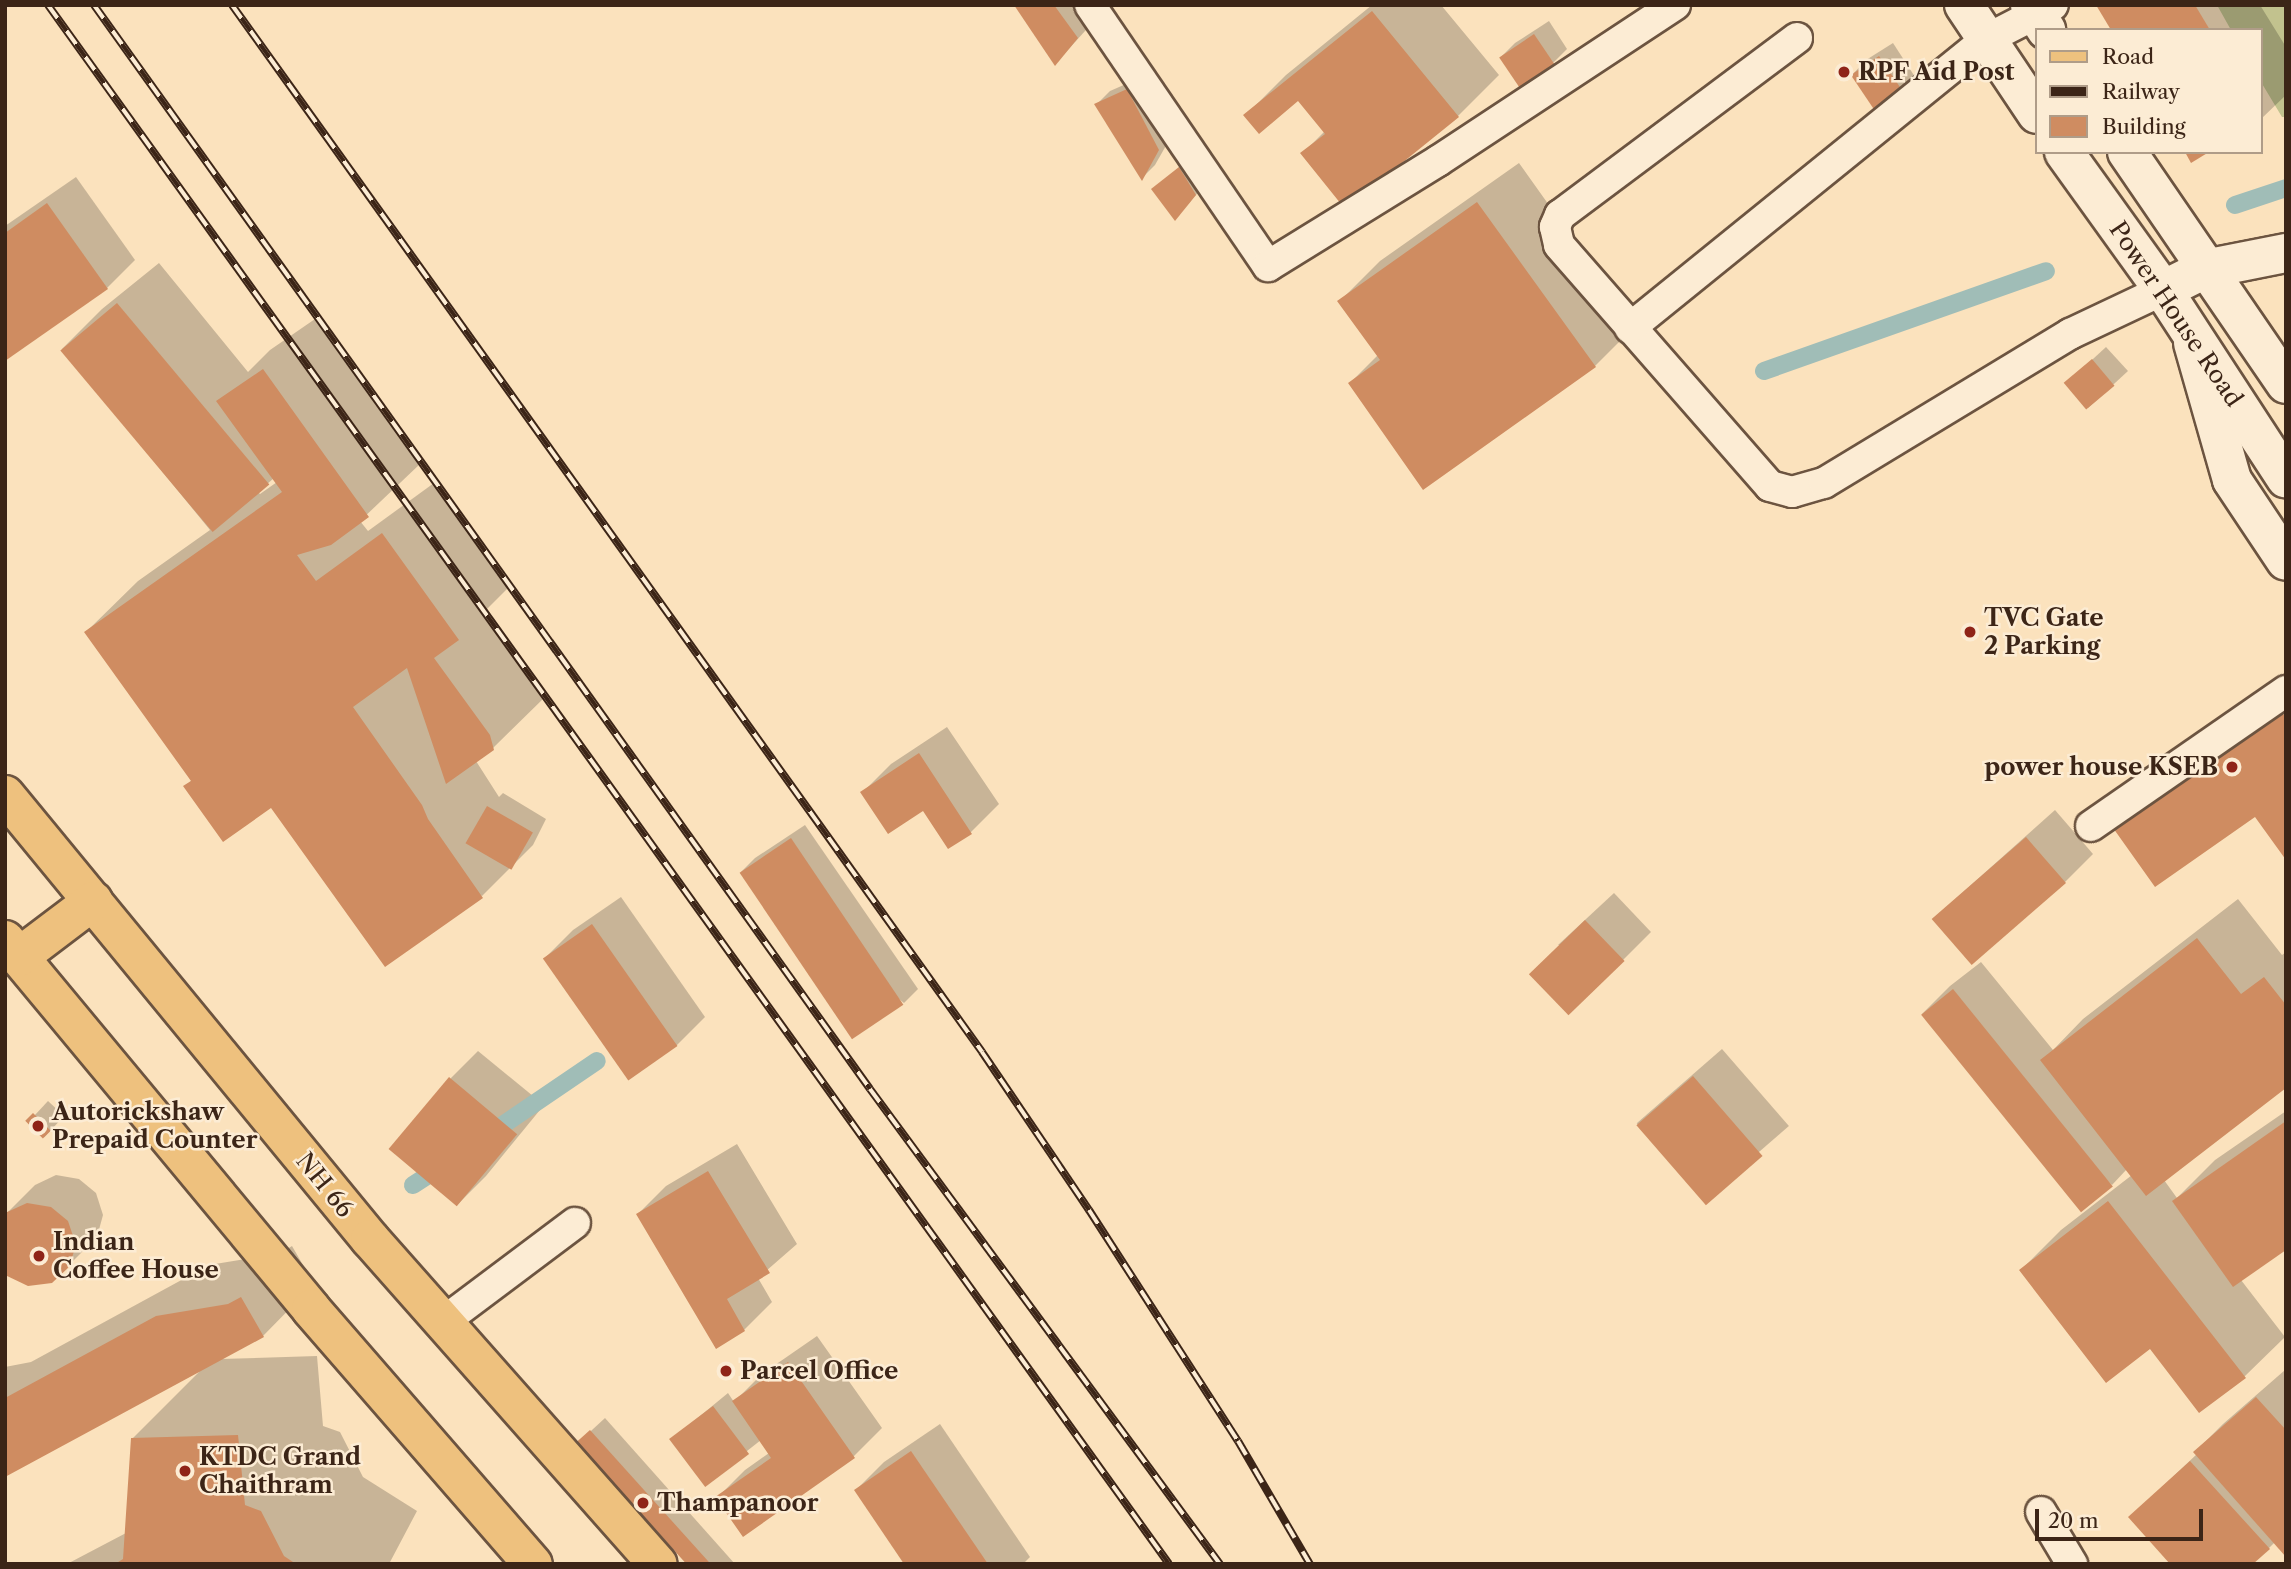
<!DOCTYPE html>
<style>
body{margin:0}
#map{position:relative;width:2291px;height:1569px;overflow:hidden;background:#fbe2bd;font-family:"Libre Caslon Text",serif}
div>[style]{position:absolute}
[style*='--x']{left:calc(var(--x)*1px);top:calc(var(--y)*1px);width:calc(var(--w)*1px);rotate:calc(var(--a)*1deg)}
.green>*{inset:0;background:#c2c28e}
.shadow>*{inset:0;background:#0003;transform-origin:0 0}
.stream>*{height:18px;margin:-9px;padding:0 9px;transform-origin:9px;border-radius:9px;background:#a0bdb7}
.building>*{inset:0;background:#cf8c61;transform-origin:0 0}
.roads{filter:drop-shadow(2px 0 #6c5440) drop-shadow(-2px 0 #6c5440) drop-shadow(0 2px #6c5440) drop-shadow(0 -2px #6c5440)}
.service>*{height:30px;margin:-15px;padding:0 15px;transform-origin:15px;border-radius:15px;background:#fcecd4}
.tertiary>*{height:38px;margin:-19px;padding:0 19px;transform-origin:19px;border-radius:19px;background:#fcecd4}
.secondary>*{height:38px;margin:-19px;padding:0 19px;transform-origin:19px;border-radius:19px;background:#fcecd4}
.primary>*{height:38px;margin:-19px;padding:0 19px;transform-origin:19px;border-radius:19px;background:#eec17e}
.rail>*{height:8px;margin-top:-4px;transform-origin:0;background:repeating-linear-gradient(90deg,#fcecd4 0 16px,#3c2517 0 32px);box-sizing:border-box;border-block:2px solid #3c2517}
.dots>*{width:19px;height:19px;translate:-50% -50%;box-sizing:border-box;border:4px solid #fcecd4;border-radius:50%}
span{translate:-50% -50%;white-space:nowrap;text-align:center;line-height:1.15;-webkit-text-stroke:5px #fcecd4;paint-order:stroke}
.poi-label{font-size:24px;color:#3c2517;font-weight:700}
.left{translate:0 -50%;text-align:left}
.right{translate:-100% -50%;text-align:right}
.street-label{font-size:24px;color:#3c2517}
.frame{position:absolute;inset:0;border:7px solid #3c2517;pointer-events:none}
.legend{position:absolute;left:2035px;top:28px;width:228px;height:126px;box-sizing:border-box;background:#fcecd4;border:2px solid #af9c88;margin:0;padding:9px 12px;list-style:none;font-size:21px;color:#3c2517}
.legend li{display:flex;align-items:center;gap:14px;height:35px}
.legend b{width:35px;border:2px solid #af9c88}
.scale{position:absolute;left:2035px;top:1509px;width:168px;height:32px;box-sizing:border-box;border:4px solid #3c2517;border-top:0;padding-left:9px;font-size:21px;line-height:24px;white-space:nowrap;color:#3c2517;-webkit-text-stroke:5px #fcecd4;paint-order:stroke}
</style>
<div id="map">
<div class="green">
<i style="clip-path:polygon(2217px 5px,2286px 5px,2286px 117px,2282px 117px,2261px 82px,2261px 30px,2231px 30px)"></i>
</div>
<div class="shadow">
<i style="clip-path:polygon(1016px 5px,1102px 5px,1105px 9px,1056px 63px)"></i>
<i style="clip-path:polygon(1372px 5px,1441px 5px,1499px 75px,1458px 116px,1302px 154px,1325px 131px,1299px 99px,1246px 115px,1286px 75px)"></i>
<i style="clip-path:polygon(2098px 5px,2260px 5px,2286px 47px,2286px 95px,2261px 119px,2261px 30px,2113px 30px)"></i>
<i style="clip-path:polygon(1549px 21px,1567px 49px,1553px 63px,1501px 57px,1515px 43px)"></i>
<i style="clip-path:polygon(1893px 43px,1917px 80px,1903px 93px,1853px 74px,1866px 60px)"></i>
<i style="clip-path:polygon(1142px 77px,1172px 135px,1155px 165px,1142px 178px,1096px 105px,1110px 91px)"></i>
<i style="clip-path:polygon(1194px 155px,1209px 180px,1188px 204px,1153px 189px)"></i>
<i style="clip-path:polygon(1519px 163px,1635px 326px,1595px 366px,1350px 383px,1378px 355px,1340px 301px,1380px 261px)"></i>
<i style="clip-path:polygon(76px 177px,135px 260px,107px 288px,5px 359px,5px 226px)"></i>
<i style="clip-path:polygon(evenodd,159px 263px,248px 372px,270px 350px,315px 319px,420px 464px,360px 521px,368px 531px,434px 483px,509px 587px,487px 609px,541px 684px,545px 697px,493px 748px,476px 761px,499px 797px,503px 793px,546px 819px,533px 845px,482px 896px,272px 806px,185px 786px,192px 780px,86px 632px,138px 581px,210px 530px,62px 349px,102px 309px,159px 263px,274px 478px,277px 482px,260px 494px,258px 492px,274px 478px)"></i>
<i style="clip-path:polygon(2106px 347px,2128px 371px,2088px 408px,2081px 370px)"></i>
<i style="clip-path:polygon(947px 727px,999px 804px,971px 832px,948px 847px,923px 808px,863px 792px,891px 764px)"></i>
<i style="clip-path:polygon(2055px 810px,2093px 854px,2065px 882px,1934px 918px)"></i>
<i style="clip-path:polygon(805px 825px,918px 989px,904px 1003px,741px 872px,755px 858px)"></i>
<i style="clip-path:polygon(1614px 893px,1651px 932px,1623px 960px,1558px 945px)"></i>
<i style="clip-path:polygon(621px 897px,705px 1017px,677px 1045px,630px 1078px,545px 958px,573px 930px)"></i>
<i style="clip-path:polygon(2238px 899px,2282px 955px,2286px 952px,2286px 1086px,2164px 1180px,2177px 1198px,2215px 1160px,2286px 1111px,2286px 1248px,2241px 1280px,2285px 1337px,2244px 1377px,2151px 1346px,2021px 1270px,2061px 1230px,2132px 1175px,2127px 1169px,2112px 1185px,1922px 1014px,1950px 986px,1981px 962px,2053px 1050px,2083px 1019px)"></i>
<i style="left:1722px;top:1049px;width:102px;height:113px;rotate:49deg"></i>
<i style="clip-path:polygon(478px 1051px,544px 1105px,486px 1176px,458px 1204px,451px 1078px)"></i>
<i style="left:48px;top:1101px;width:22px;height:29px;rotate:43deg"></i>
<i style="clip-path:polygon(737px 1144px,797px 1244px,758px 1278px,772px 1302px,744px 1330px,638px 1214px,666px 1186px)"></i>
<i style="clip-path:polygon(56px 1175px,79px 1179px,96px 1193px,103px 1215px,97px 1237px,68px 1266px,6px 1214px,35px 1185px)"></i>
<i style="clip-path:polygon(292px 1246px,314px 1284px,263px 1336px,220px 1359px,317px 1356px,323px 1426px,340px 1432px,363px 1477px,417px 1511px,389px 1564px,67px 1564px,126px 1533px,133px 1438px,200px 1371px,5px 1475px,5px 1367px,31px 1362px,209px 1265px,281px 1253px)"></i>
<i style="clip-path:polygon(817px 1336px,882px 1428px,854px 1456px,743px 1534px,717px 1498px,745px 1470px,769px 1453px,761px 1440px,705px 1484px,672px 1439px,728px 1393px,734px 1402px,762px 1374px)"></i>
<i style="clip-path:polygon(2285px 1370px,2286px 1554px,2275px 1542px,2269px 1548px,2130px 1517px,2197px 1454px,2195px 1452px,2223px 1424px)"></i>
<i style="clip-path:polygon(605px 1418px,735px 1564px,687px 1564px,579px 1442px)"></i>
<i style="clip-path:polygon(940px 1424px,1030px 1557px,1023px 1564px,906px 1564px,856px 1490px,884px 1462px)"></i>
</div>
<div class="stream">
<i style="--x:2235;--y:205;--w:54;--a:-18.4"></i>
<i style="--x:1764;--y:371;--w:299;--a:-19.5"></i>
<i style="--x:485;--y:1137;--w:135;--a:-34.2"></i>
<i style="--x:413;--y:1185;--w:35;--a:-33"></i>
</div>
<div class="building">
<i style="clip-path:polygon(1014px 5px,1054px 5px,1078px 38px,1055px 66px)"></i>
<i style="clip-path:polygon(2096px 5px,2195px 5px,2210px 30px,2111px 30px)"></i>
<i style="clip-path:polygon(1372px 11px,1459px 117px,1345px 209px,1300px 153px,1325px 134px,1298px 101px,1259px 134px,1243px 115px)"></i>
<i style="left:1534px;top:34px;width:36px;height:42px;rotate:56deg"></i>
<i style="left:1879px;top:56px;width:47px;height:34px;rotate:56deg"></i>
<i style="clip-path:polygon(1127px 89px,1159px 150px,1142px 181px,1094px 104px)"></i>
<i style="clip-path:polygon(2185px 152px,2209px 152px,2191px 163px)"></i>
<i style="clip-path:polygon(1179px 167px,1196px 195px,1175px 221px,1151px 189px)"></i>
<i style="clip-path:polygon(1477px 202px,1596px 367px,1423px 490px,1348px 383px,1380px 360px,1337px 301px)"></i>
<i style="clip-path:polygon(47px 203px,108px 289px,5px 361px,5px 233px)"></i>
<i style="left:117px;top:303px;width:237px;height:74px;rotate:50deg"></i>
<i style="left:2092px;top:359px;width:35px;height:37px;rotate:50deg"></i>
<i style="clip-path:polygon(263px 369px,369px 517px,331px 545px,297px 555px,316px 581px,382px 533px,459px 640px,434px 658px,490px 735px,494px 750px,446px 784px,407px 668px,353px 707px,422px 805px,428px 819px,483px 898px,385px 967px,271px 808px,223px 842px,183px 786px,191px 781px,84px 632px,282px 492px,216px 401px)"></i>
<i style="clip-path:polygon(2273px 700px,2286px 718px,2286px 860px,2255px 817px,2155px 887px,2106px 818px)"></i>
<i style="clip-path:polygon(919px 753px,972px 834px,948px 849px,923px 811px,888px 834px,860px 792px)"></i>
<i style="left:487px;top:806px;width:53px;height:43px;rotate:30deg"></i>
<i style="left:2026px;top:837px;width:61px;height:125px;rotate:49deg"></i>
<i style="left:791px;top:838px;width:201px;height:62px;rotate:56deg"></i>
<i style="left:1585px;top:920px;width:57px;height:78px;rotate:46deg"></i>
<i style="left:592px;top:924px;width:149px;height:60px;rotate:55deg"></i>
<i style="clip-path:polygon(2197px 938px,2241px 994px,2264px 977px,2286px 1005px,2286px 1088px,2146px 1196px,2040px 1060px)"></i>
<i style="left:1953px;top:989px;width:254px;height:41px;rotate:51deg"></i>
<i style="left:1693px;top:1076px;width:106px;height:75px;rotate:49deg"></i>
<i style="left:449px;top:1077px;width:89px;height:94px;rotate:40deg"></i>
<i style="left:33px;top:1113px;width:25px;height:11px;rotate:45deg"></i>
<i style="clip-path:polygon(2286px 1121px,2286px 1250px,2233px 1287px,2172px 1201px)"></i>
<i style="clip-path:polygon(708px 1171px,770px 1273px,727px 1299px,745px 1331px,716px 1349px,636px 1214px)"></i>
<i style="clip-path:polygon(2108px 1201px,2246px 1378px,2199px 1413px,2150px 1349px,2106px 1383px,2019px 1270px)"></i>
<i style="clip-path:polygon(27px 1203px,51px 1207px,68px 1221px,76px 1245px,69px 1267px,52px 1283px,28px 1286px,5px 1275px,5px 1213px)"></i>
<i style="clip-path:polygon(241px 1297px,264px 1337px,5px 1477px,5px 1398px,156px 1316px,228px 1304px)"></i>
<i style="clip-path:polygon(788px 1362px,855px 1458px,743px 1537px,715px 1497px,771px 1458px,732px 1401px)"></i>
<i style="clip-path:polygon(2256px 1397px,2286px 1430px,2286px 1557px,2193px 1452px)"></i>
<i style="left:713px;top:1406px;width:60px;height:55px;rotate:53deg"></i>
<i style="left:590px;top:1430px;width:179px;height:18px;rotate:48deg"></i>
<i style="clip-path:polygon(238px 1435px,245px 1505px,261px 1511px,284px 1556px,296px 1564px,115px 1564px,123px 1559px,131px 1438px)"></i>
<i style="clip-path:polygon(911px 1451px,988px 1564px,904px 1564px,854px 1490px)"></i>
<i style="clip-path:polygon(2190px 1461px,2270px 1549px,2253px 1564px,2170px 1564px,2128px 1517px)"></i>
</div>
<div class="roads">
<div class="service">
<i style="--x:1090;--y:5;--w:316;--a:55.7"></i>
<i style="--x:1268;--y:266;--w:200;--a:-31.7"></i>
<i style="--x:1438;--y:161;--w:284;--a:-33.4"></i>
<i style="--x:1797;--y:38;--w:296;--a:143.2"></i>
<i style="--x:1560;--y:215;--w:13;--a:113"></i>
<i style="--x:1555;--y:227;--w:18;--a:77"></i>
<i style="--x:1559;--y:245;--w:320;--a:48.8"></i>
<i style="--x:1770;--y:486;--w:23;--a:15"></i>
<i style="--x:1792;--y:492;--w:33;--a:-16"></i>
<i style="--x:1824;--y:483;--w:288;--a:-31.2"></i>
<i style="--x:2070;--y:334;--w:103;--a:-25.3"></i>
<i style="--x:1630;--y:328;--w:459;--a:-39"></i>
<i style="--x:1987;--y:39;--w:74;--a:-27.3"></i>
<i style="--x:2091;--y:826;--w:237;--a:-34.7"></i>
<i style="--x:443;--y:1322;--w:165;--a:-36.9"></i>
<i style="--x:2041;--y:1512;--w:61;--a:59.2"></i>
</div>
<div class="tertiary">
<i style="--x:2163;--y:290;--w:47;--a:-26.6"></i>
<i style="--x:2205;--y:269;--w:83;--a:-11.2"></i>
<i style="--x:2193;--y:343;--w:142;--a:74.1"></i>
<i style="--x:2232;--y:480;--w:97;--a:56.3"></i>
</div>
<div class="secondary">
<i style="--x:1964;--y:5;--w:131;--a:56.2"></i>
<i style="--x:2030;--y:5;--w:30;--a:57"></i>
<i style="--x:2064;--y:152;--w:170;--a:54.3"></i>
<i style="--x:2163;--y:290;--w:225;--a:56.9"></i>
<i style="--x:2127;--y:152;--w:281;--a:55.6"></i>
</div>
<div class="primary">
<i style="--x:5;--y:795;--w:575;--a:50.58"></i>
<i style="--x:370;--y:1239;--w:434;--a:48.5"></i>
<i style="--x:5;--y:940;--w:479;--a:50.3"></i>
<i style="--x:311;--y:1309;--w:338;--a:49"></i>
<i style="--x:19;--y:957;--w:93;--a:-37.1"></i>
</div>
</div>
<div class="rail">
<i style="--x:48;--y:5;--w:1920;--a:54.28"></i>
<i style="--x:94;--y:5;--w:1333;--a:54.4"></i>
<i style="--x:870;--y:1089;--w:590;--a:53.62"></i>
<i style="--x:232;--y:5;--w:1288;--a:54.38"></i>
<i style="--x:982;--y:1052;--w:191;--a:55.9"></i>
<i style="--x:1089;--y:1210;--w:275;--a:57.2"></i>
<i style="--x:1238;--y:1441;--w:143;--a:59.7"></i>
</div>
<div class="dots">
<i style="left:1844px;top:72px;background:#8f2418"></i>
<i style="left:1970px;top:632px;background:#8f2418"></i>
<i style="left:2232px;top:767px;background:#8f2418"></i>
<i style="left:38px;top:1126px;background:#8f2418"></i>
<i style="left:39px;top:1256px;background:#8f2418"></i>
<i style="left:726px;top:1371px;background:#8f2418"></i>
<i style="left:185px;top:1471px;background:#8f2418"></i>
<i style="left:643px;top:1503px;background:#8f2418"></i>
</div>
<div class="poi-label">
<span class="left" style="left:1858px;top:72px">RPF Aid Post</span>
<span class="left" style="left:1984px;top:632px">TVC Gate<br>2 Parking</span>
<span class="right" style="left:2218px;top:767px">power house KSEB</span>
<span class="left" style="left:52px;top:1126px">Autorickshaw<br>Prepaid Counter</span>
<span class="left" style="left:53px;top:1256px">Indian<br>Coffee House</span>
<span class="left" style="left:740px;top:1371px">Parcel Office</span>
<span class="left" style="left:199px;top:1471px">KTDC Grand<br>Chaithram</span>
<span class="left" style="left:657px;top:1503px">Thampanoor</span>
</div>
<div class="street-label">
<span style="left:2176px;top:314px;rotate:56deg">Power House Road</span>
<span style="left:325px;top:1185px;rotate:51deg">NH 66</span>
</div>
<div class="frame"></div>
<ul class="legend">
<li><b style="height:9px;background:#eec17e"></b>Road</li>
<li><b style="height:9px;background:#3c2517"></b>Railway</li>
<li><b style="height:19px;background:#cf8c61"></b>Building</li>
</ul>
<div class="scale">20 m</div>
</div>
